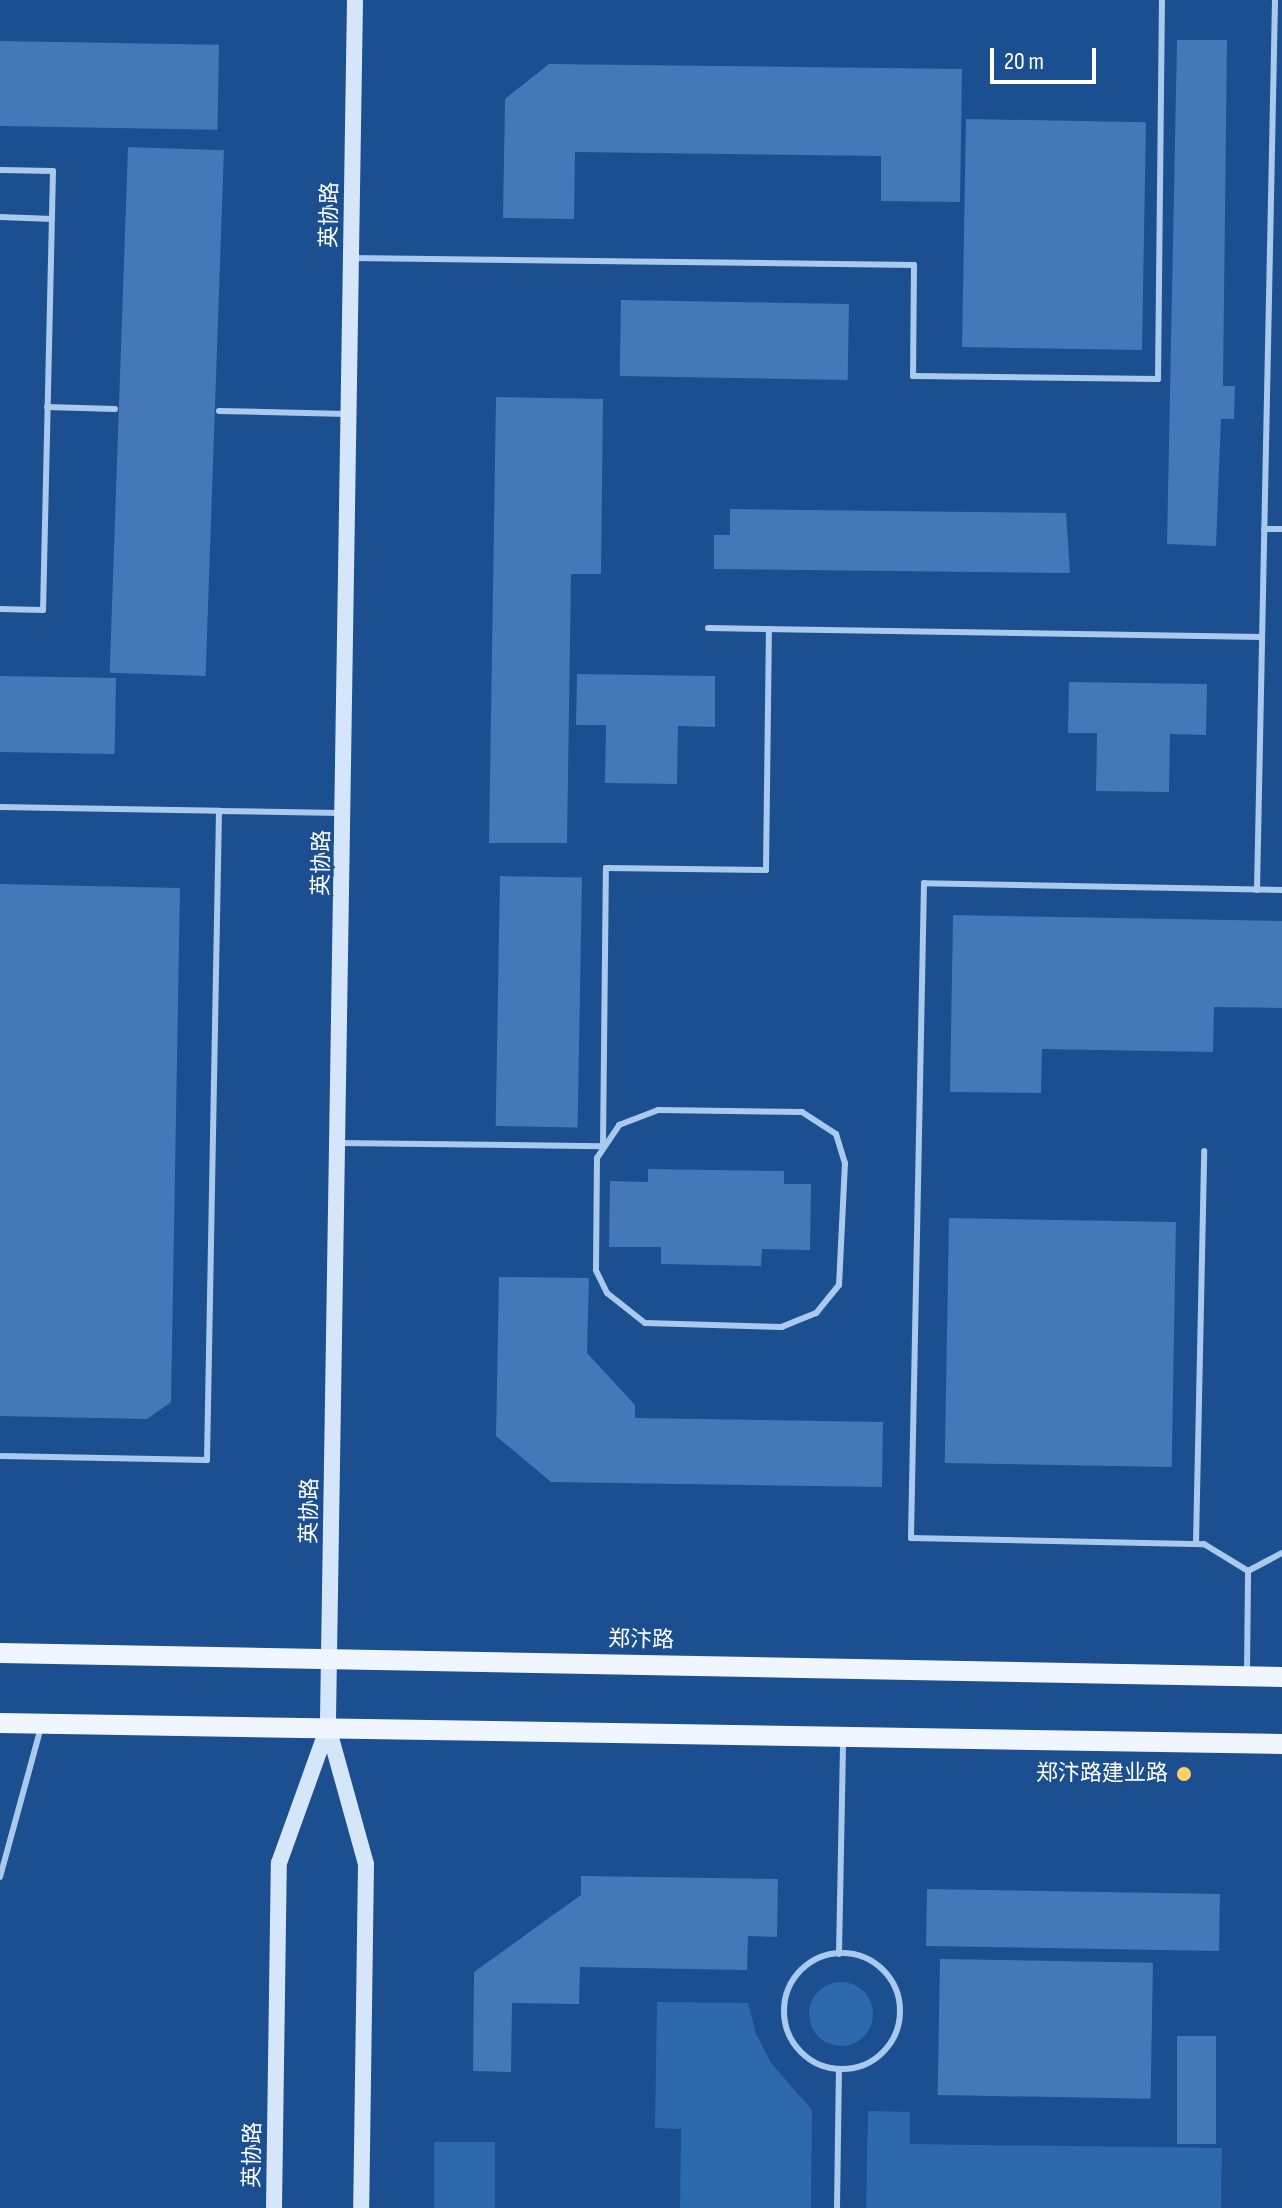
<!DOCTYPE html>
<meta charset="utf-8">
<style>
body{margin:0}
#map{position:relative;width:1282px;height:2208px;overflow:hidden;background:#1b4f8f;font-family:"Sofia Sans Condensed","Noto Sans SC",sans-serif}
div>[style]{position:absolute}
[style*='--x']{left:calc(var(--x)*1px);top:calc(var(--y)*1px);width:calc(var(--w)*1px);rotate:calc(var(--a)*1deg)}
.green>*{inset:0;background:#2e69ad;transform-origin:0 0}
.round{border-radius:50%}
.building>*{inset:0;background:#4478b7;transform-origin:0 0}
.lane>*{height:6px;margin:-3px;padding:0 3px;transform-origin:3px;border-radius:3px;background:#a9c9ee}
.lane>.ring{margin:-3px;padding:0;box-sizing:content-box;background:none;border:6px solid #a9c9ee;border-radius:50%}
.secondary>*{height:16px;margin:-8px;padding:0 8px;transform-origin:8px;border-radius:8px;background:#d6e6fa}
.primary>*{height:20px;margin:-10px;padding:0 10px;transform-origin:10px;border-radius:10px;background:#f0f6ff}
.dots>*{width:22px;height:22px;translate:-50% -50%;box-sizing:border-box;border:4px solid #1b4f8f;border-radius:50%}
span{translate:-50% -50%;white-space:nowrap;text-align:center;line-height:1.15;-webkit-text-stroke:7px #1b4f8f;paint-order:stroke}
.street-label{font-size:22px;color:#fff}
.poi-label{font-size:22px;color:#fff}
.right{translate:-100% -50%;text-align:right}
.scale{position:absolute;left:990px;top:48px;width:106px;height:36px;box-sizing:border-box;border:4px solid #fff;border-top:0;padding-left:10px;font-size:24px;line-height:28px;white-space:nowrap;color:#fff;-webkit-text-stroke:6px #1b4f8f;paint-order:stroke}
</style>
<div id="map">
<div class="green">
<i class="round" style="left:809px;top:1982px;width:64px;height:64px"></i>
<i style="clip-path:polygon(657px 2002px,748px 2003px,756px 2034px,771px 2063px,812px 2110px,811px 2208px,680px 2208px,681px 2129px,655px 2128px)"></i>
<i style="clip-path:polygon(868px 2111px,910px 2112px,910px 2144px,1222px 2148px,1221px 2208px,866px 2208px)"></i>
<i style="left:434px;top:2142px;width:61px;height:66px"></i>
</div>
<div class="building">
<i style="clip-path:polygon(1177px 40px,1227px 40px,1223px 386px,1235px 386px,1234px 419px,1221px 419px,1216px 546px,1167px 544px)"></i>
<i style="left:0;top:41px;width:219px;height:85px;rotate:1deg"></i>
<i style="clip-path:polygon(549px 64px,962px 69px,960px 202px,881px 201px,881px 156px,575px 152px,574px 219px,503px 218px,505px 99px)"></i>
<i style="left:966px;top:119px;width:180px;height:228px;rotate:1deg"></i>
<i style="left:128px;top:147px;width:96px;height:526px;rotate:2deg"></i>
<i style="left:621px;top:300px;width:228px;height:76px;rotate:1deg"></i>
<i style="clip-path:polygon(496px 397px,603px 399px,601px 574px,571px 574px,567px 843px,489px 843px)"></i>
<i style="clip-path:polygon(730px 509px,1066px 513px,1070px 573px,714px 569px,714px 535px,730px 535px)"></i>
<i style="clip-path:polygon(577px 674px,715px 676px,715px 727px,678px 726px,677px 784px,605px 783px,606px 725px,576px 725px)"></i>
<i style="left:0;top:676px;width:116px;height:76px;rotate:1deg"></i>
<i style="clip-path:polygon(1069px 682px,1207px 684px,1206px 735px,1170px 734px,1169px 792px,1096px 791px,1097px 733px,1068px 733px)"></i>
<i style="left:500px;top:876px;width:82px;height:250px;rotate:1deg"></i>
<i style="clip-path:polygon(0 884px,180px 888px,171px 1402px,147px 1419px,0 1416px)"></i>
<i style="clip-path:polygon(953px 915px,1282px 921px,1282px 1008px,1214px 1007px,1213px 1052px,1042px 1049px,1041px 1093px,950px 1092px)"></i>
<i style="clip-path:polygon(648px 1169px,784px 1171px,784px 1184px,811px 1184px,810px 1250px,762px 1249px,761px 1266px,661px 1264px,661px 1247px,609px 1247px,610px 1181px,648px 1182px)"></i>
<i style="left:949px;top:1218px;width:227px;height:245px;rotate:1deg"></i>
<i style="clip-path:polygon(499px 1277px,589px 1278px,587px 1353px,635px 1405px,635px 1418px,883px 1422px,882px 1487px,551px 1482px,496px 1436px)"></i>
<i style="clip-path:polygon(581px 1876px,778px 1879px,777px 1937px,748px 1936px,747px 1970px,580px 1967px,579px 2004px,512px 2003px,511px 2072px,473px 2071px,474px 1972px,581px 1895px)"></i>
<i style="left:927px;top:1889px;width:293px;height:57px;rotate:1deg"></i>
<i style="left:940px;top:1959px;width:213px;height:136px;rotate:1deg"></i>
<i style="left:1177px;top:2036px;width:39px;height:108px"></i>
</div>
<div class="lane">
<i style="--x:0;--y:170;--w:53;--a:1.1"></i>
<i style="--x:53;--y:171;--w:439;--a:91.3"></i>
<i style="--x:43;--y:610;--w:43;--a:-178.7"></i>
<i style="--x:0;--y:217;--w:52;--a:2.2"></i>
<i style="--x:351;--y:258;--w:563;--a:0.71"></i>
<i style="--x:914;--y:265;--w:111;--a:90.5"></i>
<i style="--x:913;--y:376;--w:245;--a:0.7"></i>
<i style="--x:1158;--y:379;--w:379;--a:-89.4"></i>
<i style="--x:47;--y:407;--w:68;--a:1.7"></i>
<i style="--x:219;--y:411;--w:128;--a:1.3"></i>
<i style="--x:1264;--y:529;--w:18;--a:0"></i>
<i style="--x:708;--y:628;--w:554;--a:0.93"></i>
<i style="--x:0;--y:807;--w:219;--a:1"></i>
<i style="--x:219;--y:811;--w:649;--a:91.06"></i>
<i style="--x:207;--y:1460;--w:207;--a:-178.9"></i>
<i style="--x:219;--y:811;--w:121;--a:0.9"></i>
<i style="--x:1257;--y:890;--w:890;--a:-88.84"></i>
<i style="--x:1282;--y:890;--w:358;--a:-178.9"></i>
<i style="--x:924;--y:883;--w:655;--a:91.14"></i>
<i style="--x:911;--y:1538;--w:293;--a:1.2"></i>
<i style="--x:1204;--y:1544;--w:52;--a:31.5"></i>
<i style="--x:1248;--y:1571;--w:38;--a:-28"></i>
<i style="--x:658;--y:1110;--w:144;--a:0.8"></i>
<i style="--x:802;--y:1112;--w:40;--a:32.9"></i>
<i style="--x:836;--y:1134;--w:30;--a:73"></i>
<i style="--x:845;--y:1163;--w:122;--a:92.8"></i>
<i style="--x:839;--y:1285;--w:36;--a:129"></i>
<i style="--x:816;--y:1313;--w:37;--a:158"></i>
<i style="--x:782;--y:1327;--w:137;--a:-178.3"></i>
<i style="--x:645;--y:1323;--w:48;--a:-141.7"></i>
<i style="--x:607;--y:1293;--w:25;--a:-116"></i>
<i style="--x:596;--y:1270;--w:112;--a:-89.5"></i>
<i style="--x:597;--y:1158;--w:40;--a:-56"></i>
<i style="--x:619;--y:1125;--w:42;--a:-21"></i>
<i style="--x:339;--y:1143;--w:264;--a:0.7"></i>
<i style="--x:603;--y:1146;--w:278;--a:-89.4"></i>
<i style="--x:606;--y:868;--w:160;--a:0.7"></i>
<i style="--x:766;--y:870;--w:241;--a:-89.3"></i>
<i style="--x:1196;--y:1544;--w:393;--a:-88.8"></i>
<i style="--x:1247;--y:1672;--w:101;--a:-89.4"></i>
<i style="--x:0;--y:1877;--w:156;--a:-74.7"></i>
<i class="ring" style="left:784px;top:1953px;width:110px;height:110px"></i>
<i style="--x:839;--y:1954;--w:214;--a:-88.9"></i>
<i style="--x:837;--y:2208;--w:138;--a:-89.2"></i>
</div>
<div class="secondary">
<i style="--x:355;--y:0;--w:1727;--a:90.9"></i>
<i style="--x:328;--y:1727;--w:142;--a:74.5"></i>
<i style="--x:366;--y:1864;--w:344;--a:90.8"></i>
<i style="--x:274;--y:2208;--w:345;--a:-89.2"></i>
<i style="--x:279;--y:1863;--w:145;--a:-70.2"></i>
</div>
<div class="primary">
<i style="--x:0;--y:1653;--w:1282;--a:1.07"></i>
<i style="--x:0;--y:1723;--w:1282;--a:0.94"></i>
</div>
<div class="dots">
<i style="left:1184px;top:1774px;background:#ffd166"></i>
</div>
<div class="street-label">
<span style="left:330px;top:215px;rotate:-89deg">英协路</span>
<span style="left:322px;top:863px;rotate:-89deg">英协路</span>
<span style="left:310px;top:1511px;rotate:-89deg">英协路</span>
<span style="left:641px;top:1640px;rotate:1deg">郑汴路</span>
<span style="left:253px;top:2155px;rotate:-89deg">英协路</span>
</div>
<div class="poi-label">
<span class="right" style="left:1168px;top:1774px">郑汴路建业路</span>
</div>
<div class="scale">20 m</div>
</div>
